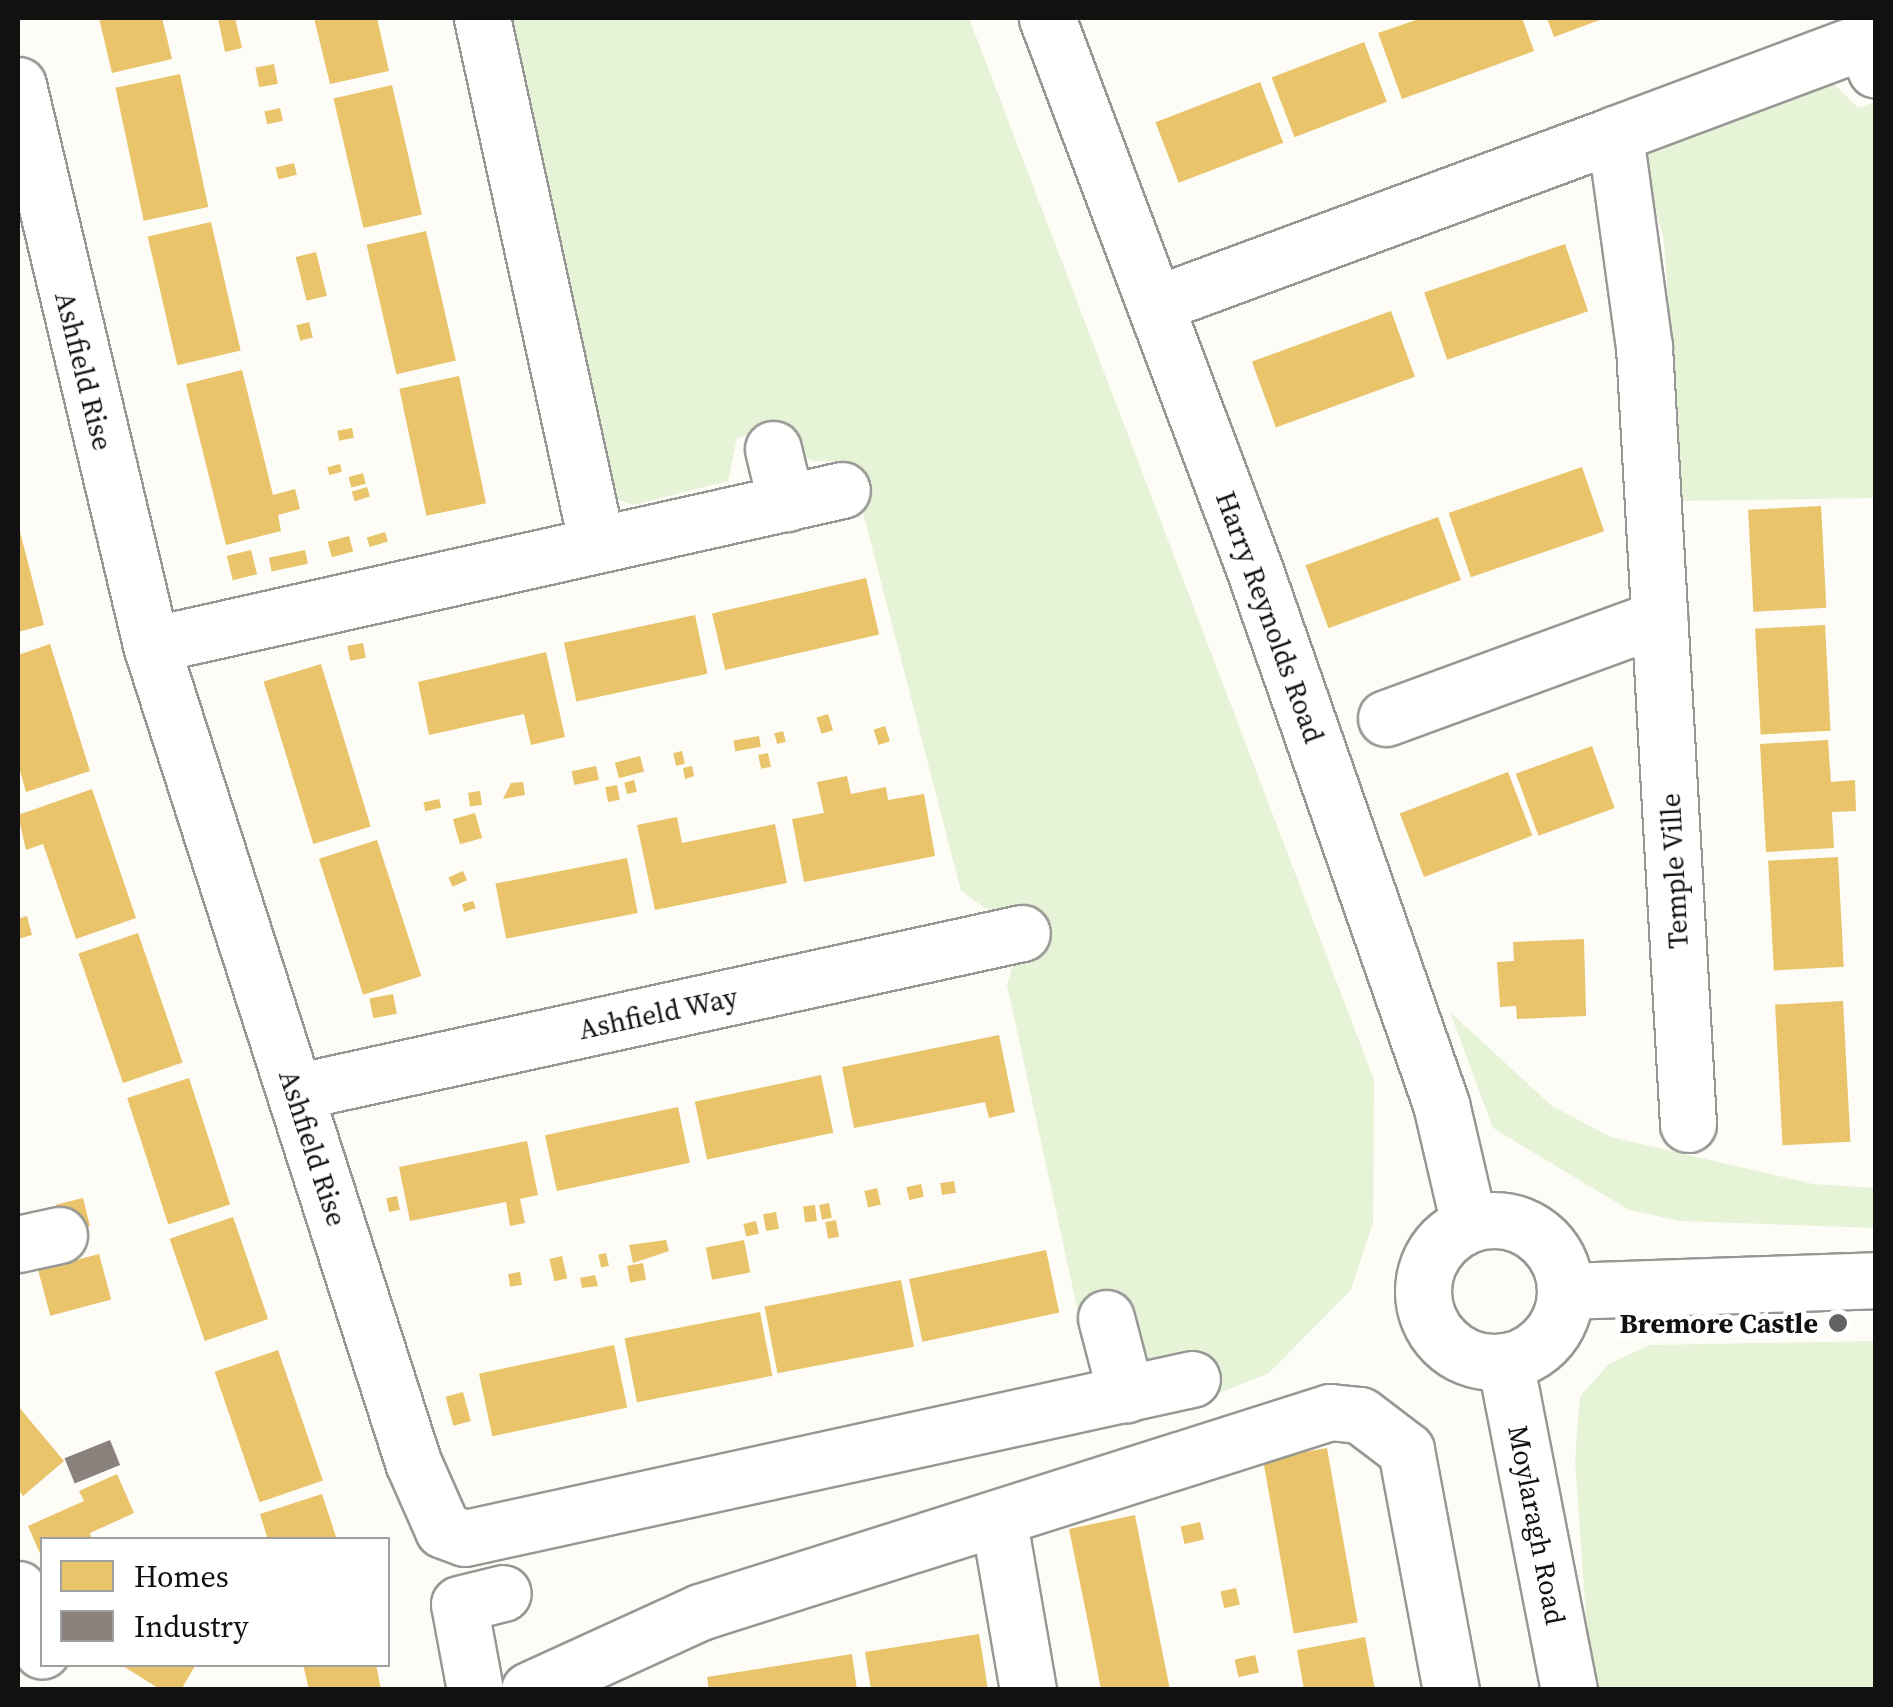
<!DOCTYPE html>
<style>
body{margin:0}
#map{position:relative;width:1893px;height:1707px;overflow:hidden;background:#fdfcf7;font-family:"Source Serif 4",serif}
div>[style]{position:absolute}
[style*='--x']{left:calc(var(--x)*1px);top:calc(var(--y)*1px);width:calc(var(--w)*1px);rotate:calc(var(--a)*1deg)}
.green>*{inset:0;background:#e7f3d7}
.homes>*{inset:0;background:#e9c46a;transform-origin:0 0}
.industry>*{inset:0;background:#8a817c;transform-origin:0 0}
.roads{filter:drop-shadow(2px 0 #979795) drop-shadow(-2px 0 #979795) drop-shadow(0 2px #979795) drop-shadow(0 -2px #979795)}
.minor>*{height:55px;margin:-27.5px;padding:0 27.5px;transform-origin:27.5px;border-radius:27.5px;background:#fffffe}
.minor>.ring{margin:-27.5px;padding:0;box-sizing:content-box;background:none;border:55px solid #fffffe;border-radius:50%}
.dots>*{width:28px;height:28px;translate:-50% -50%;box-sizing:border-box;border:5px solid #fff;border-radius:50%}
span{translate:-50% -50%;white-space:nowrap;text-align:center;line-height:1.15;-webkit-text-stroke:10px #fff;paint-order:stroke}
.street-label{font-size:28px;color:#111}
.poi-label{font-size:28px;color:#111;font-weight:700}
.right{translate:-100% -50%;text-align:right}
.frame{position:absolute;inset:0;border:20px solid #111;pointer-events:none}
.legend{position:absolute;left:40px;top:1537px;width:350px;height:130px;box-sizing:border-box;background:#fff;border:2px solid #a0a0a0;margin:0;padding:12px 18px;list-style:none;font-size:30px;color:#111}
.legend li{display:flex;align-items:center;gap:20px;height:50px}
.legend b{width:50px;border:2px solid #a0a0a0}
</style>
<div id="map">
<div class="green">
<i style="clip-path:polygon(498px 18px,969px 18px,1374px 1080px,1373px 1223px,1351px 1290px,1269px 1373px,1209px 1397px,1097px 1400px,1007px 985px,1022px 934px,961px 891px,850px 462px,814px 461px,795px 452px,783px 424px,737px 438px,728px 481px,633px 505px,608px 496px)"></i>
<i style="clip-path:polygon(1811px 78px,1832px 82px,1858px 108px,1875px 102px,1875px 498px,1682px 501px,1664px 240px,1641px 155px,1655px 133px)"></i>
<i style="clip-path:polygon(1450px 1012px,1552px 1106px,1611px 1137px,1813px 1184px,1875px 1188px,1875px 1228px,1681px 1221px,1629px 1210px,1493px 1128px)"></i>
<i style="clip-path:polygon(1875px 1341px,1875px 1689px,1591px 1689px,1575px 1461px,1580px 1396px,1609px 1364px,1649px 1345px)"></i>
</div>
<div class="homes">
<i style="clip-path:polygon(99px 18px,162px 18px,172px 59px,112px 73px)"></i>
<i style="clip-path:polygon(218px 18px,235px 18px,242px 48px,225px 52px)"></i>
<i style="clip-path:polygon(314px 18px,377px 18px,389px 71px,330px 84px)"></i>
<i style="clip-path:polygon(1422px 18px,1522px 18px,1534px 51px,1402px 99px,1378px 33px)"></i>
<i style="clip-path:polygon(1547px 18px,1605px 18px,1554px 37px)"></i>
<i style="left:1364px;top:42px;width:64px;height:99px;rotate:69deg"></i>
<i style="left:274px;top:64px;width:20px;height:19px;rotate:79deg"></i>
<i style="left:180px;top:74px;width:136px;height:66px;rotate:78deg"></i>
<i style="left:1260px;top:82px;width:65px;height:112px;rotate:69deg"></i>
<i style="left:392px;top:85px;width:133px;height:60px;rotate:77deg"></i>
<i style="left:280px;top:108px;width:13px;height:16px;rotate:77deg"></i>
<i style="left:294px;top:163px;width:12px;height:19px;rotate:76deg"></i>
<i style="left:211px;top:222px;width:132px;height:65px;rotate:77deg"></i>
<i style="left:426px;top:231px;width:133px;height:61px;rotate:77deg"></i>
<i style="left:1565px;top:244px;width:71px;height:149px;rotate:71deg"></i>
<i style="left:316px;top:252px;width:45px;height:21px;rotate:76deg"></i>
<i style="left:1391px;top:311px;width:70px;height:148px;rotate:70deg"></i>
<i style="left:309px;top:322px;width:16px;height:13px;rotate:76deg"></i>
<i style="clip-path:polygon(242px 370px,273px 495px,295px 489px,300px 509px,278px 515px,281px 531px,226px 545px,186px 384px)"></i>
<i style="left:459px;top:376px;width:130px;height:61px;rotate:78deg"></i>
<i style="left:352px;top:428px;width:10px;height:15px;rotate:79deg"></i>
<i style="left:340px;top:464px;width:8px;height:13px;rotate:76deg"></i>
<i style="left:1582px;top:467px;width:68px;height:141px;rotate:71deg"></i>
<i style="left:363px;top:473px;width:11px;height:15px;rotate:75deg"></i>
<i style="left:367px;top:487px;width:10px;height:16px;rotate:73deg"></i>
<i style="left:1821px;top:506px;width:102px;height:73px;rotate:87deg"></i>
<i style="left:1438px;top:517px;width:67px;height:141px;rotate:70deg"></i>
<i style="clip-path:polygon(18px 524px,44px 625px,18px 632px)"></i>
<i style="left:385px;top:532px;width:10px;height:19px;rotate:73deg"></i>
<i style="left:349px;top:536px;width:16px;height:22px;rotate:75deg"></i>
<i style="left:251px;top:550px;width:25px;height:25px;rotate:76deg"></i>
<i style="left:305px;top:550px;width:14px;height:37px;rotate:78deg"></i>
<i style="left:866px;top:578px;width:58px;height:158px;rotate:77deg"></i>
<i style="left:695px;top:615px;width:60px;height:134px;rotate:78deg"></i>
<i style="left:1825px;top:625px;width:106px;height:70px;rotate:87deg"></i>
<i style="left:363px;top:643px;width:15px;height:16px;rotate:79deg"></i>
<i style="clip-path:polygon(50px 644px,90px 771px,26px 792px,18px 764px,18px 655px)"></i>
<i style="clip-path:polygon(546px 652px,565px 737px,531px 745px,524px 714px,429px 735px,418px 682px)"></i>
<i style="left:321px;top:664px;width:170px;height:60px;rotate:73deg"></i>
<i style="left:828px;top:714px;width:17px;height:12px;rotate:73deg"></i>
<i style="left:885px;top:726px;width:16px;height:12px;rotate:72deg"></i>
<i style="left:783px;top:731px;width:11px;height:9px;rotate:75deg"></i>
<i style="left:759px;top:736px;width:11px;height:26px;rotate:80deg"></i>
<i style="clip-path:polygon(1828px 740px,1831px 782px,1855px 780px,1856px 811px,1832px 812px,1834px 848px,1766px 852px,1760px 744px)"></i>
<i style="left:1592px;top:746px;width:66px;height:81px;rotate:70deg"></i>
<i style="left:682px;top:751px;width:13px;height:9px;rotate:77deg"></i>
<i style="left:768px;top:753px;width:14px;height:10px;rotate:78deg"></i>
<i style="left:640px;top:756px;width:16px;height:26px;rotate:75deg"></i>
<i style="left:596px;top:766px;width:14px;height:25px;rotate:78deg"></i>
<i style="clip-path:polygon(692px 766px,694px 776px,685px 779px,683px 768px)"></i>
<i style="left:1508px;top:772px;width:68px;height:116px;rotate:69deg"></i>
<i style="clip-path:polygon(847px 776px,851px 794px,886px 787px,888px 800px,924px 794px,935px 856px,804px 882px,792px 819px,824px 813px,817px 782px)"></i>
<i style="left:634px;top:780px;width:12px;height:10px;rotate:76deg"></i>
<i style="clip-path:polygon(523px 782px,525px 795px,503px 799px,511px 783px)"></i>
<i style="left:617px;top:785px;width:15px;height:12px;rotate:79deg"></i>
<i style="clip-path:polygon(92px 789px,136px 918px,76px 939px,43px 844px,26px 850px,18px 815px)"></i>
<i style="left:480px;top:791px;width:14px;height:12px;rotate:82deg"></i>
<i style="left:439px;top:799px;width:9px;height:16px;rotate:77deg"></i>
<i style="left:475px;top:813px;width:26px;height:23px;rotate:74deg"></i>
<i style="clip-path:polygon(677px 817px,682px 843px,775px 824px,787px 883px,655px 910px,637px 825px)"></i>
<i style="left:377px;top:840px;width:143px;height:61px;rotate:72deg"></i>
<i style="left:1838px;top:857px;width:110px;height:70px;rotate:87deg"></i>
<i style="left:627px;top:858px;width:56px;height:134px;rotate:79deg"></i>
<i style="left:463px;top:871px;width:10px;height:16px;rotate:66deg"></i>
<i style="clip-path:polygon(473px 901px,476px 908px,464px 912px,462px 904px)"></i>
<i style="clip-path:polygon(27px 916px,32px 935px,18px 939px,18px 919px)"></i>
<i style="left:138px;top:933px;width:137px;height:63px;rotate:71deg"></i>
<i style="clip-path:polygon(1584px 939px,1586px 1016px,1517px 1019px,1516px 1006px,1500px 1007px,1497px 962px,1514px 961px,1513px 942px)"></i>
<i style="left:393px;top:994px;width:20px;height:24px;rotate:79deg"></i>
<i style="left:1843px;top:1001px;width:141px;height:68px;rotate:87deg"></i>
<i style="clip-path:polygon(999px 1035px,1015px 1112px,989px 1118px,985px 1102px,854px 1128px,842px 1067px)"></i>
<i style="left:821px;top:1075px;width:59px;height:129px;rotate:78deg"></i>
<i style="left:189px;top:1078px;width:133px;height:65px;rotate:72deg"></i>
<i style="left:678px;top:1107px;width:57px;height:136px;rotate:78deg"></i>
<i style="clip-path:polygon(527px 1141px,538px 1195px,520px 1199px,525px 1223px,510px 1226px,506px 1202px,410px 1221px,399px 1167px)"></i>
<i style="left:954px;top:1181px;width:12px;height:14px;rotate:81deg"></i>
<i style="left:921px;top:1184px;width:13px;height:15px;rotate:77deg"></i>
<i style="left:877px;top:1188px;width:17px;height:13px;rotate:77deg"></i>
<i style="left:397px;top:1196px;width:14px;height:11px;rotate:78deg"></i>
<i style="left:83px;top:1198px;width:29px;height:28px;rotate:76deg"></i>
<i style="left:829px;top:1203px;width:15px;height:10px;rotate:79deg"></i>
<i style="left:815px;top:1205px;width:16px;height:12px;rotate:83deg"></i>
<i style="left:776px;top:1212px;width:17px;height:13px;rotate:80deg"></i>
<i style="left:233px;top:1217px;width:108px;height:67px;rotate:71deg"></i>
<i style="left:836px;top:1220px;width:17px;height:11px;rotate:80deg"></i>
<i style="left:756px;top:1221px;width:13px;height:13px;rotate:77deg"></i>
<i style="clip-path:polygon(666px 1240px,669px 1251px,633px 1263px,629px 1245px)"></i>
<i style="left:744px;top:1240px;width:33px;height:39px;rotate:79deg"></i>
<i style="left:1046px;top:1250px;width:64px;height:140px;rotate:78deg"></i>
<i style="left:606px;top:1253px;width:13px;height:8px;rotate:77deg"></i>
<i style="left:99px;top:1254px;width:47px;height:63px;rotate:75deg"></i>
<i style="left:562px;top:1256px;width:23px;height:13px;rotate:77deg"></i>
<i style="left:643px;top:1263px;width:17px;height:16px;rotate:80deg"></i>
<i style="left:520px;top:1272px;width:13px;height:12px;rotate:81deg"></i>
<i style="clip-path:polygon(595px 1275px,598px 1286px,582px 1288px,580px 1278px)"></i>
<i style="left:901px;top:1280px;width:68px;height:139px;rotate:79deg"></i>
<i style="left:760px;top:1312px;width:65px;height:138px;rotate:79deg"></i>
<i style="left:614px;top:1345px;width:64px;height:138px;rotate:78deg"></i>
<i style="left:278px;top:1350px;width:138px;height:67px;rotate:71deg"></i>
<i style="left:463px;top:1392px;width:30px;height:18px;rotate:75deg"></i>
<i style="clip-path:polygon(18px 1406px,64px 1461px,23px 1496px,18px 1489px)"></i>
<i style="left:1327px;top:1448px;width:177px;height:65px;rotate:80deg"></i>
<i style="clip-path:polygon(117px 1474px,134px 1513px,90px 1533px,92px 1540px,42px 1540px,42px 1558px,28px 1526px,84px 1501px,79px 1491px)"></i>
<i style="clip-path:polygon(322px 1494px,337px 1540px,268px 1540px,260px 1514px)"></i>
<i style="clip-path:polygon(1135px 1515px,1142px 1551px,1170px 1690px,1101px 1690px,1091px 1637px,1069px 1529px)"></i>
<i style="left:1200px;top:1522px;width:18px;height:20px;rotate:77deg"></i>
<i style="left:1236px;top:1588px;width:17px;height:16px;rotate:77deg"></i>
<i style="clip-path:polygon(979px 1634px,988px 1690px,871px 1690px,865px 1652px)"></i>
<i style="clip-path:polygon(1365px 1637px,1375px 1690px,1304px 1690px,1297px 1650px)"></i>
<i style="clip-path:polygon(852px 1654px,857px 1690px,709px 1690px,707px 1677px)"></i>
<i style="left:1255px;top:1655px;width:18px;height:21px;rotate:77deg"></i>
<i style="clip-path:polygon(120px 1664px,196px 1664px,181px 1690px,161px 1690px)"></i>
<i style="clip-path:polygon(303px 1664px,376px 1664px,381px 1690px,309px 1690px)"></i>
</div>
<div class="industry">
<i style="left:110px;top:1440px;width:27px;height:49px;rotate:68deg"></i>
</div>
<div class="roads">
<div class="minor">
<i style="--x:482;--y:18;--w:539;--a:77.69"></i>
<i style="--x:1047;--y:18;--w:588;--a:69.38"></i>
<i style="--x:1254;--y:568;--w:568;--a:70.77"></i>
<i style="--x:1441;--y:1104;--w:123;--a:76.9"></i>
<i style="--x:18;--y:85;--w:576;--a:76.64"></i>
<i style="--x:151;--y:645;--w:858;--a:72.22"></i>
<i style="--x:413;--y:1462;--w:74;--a:66.2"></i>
<i style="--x:443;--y:1530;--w:23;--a:20"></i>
<i style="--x:465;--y:1538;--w:744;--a:-12.34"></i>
<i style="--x:1156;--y:304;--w:489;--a:-20.3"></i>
<i style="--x:773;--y:449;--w:56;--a:76.5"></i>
<i style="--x:151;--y:645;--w:708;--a:-12.64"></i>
<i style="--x:1386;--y:718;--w:291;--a:-20.1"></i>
<i style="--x:295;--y:1092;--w:744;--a:-12.34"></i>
<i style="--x:1688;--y:1124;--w:778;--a:-93.24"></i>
<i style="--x:1644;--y:347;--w:215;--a:-97.8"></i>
<i style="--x:1615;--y:134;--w:266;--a:-20.5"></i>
<i style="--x:1864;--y:41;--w:31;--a:68"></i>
<i class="ring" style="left:1423px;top:1220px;width:87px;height:87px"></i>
<i style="--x:18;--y:1244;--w:42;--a:-12.4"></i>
<i style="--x:1565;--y:1291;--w:311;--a:-2"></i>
<i style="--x:1106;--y:1318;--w:79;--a:75.3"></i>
<i style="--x:1505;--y:1361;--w:335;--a:79"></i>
<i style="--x:999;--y:1522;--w:170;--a:80.2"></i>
<i style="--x:18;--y:1589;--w:66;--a:68.8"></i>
<i style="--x:475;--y:1690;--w:87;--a:-100.5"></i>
<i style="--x:459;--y:1604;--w:45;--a:-14"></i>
<i style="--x:529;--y:1690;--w:188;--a:-24.5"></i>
<i style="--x:700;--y:1612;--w:661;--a:-17.61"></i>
<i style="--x:1330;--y:1412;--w:30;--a:6"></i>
<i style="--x:1360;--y:1415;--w:58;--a:37.3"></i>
<i style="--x:1406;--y:1450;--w:244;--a:79.4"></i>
</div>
</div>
<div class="dots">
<i style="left:1838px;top:1323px;background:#646362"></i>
</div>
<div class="street-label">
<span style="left:84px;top:371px;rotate:76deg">Ashfield Rise</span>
<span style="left:1270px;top:617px;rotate:70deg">Harry Reynolds Road</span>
<span style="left:1674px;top:871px;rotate:-93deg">Temple Ville</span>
<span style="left:658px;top:1013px;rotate:-12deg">Ashfield Way</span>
<span style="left:313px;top:1148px;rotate:72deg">Ashfield Rise</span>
<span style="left:1537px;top:1525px;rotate:79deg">Moylaragh Road</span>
</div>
<div class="poi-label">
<span class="right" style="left:1818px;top:1323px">Bremore Castle</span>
</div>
<div class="frame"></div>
<ul class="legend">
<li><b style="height:28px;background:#e9c46a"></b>Homes</li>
<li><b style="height:28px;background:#8a817c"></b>Industry</li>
</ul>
</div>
